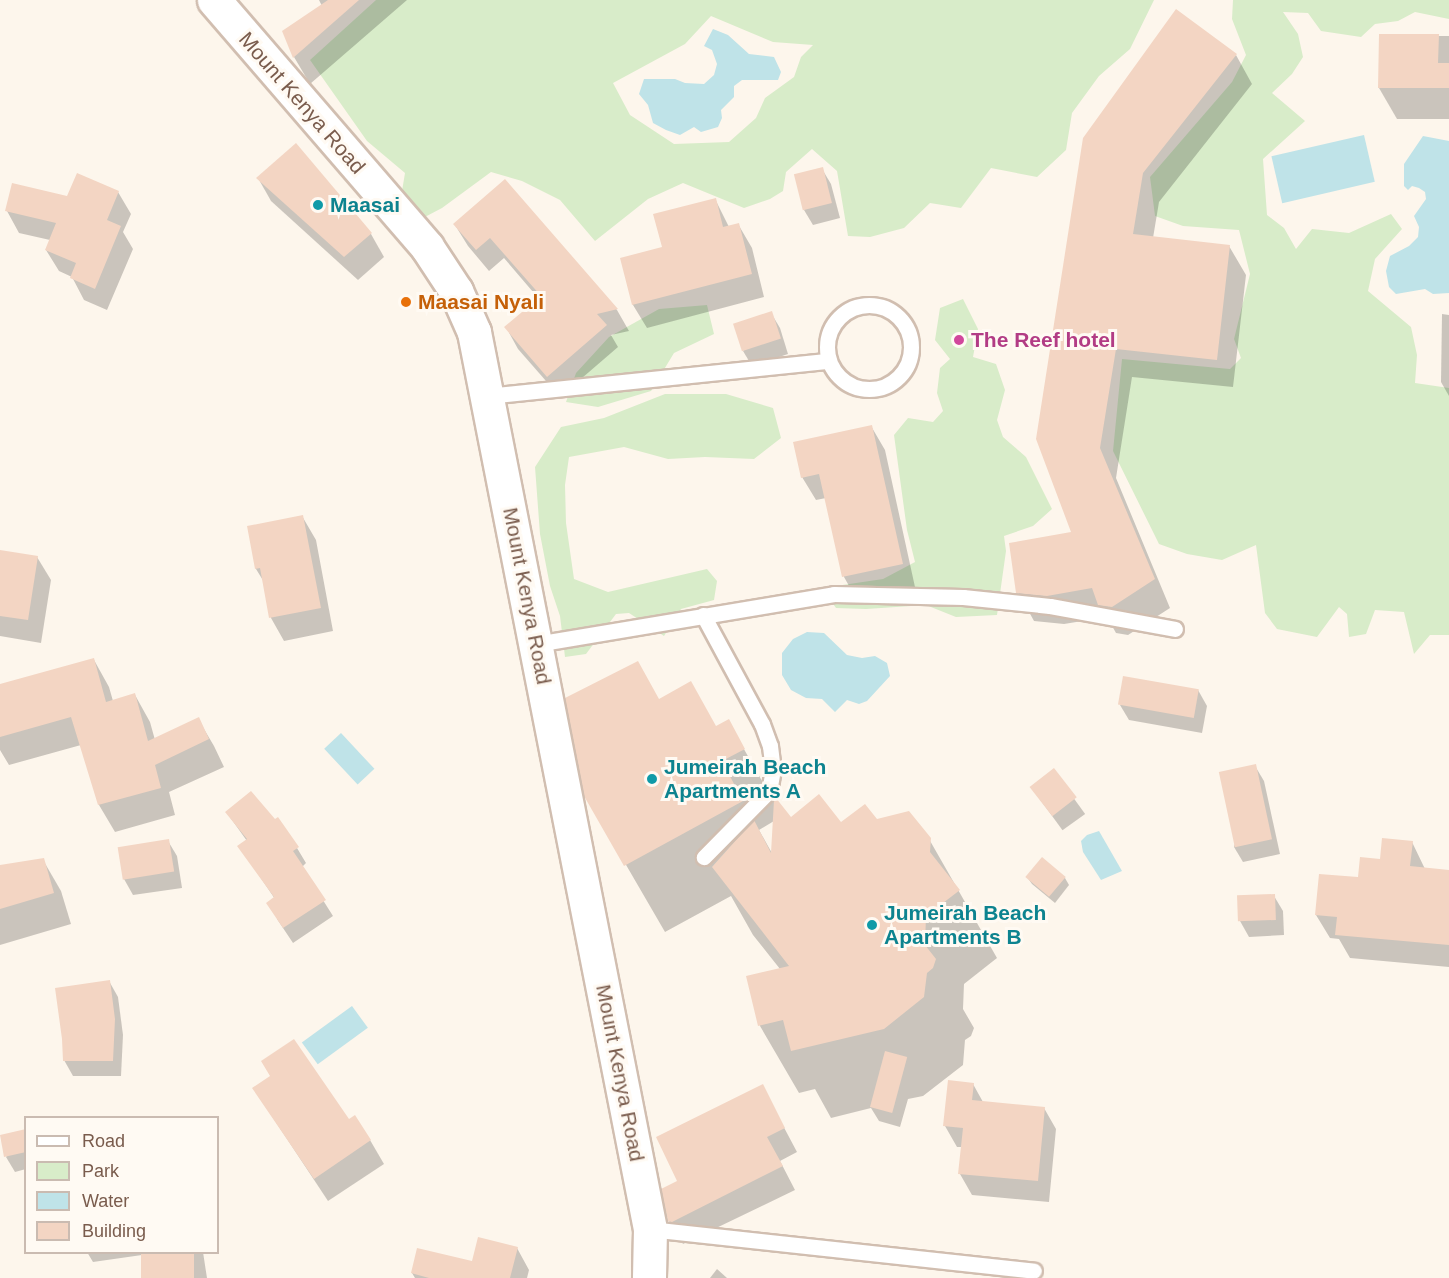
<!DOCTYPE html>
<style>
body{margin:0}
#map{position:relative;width:1449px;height:1278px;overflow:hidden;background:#fdf6ec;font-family:Helvetica,sans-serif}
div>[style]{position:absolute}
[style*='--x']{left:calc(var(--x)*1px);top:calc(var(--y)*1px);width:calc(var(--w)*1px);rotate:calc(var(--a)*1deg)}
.green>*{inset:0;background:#d8ecc9}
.water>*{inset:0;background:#bfe3e8;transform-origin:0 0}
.shadow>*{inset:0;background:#0003;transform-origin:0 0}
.building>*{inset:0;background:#f3d5c3;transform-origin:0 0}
.roads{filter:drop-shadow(2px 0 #d1beb0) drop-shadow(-2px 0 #d1beb0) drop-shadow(0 2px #d1beb0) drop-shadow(0 -2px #d1beb0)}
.service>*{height:15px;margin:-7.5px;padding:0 7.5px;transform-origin:7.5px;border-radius:7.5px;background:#fff}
.service>.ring{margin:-7.5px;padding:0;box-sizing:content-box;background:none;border:15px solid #fff;border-radius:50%}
.secondary>*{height:33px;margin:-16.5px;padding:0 16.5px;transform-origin:16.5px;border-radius:16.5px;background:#fff}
.dots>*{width:16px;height:16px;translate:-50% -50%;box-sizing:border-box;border:3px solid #fffaf3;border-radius:50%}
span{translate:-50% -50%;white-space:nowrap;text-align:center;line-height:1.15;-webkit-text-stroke:6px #fffaf3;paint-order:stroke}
.street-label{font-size:21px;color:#7a5c4d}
.culture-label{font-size:21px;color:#0d838f;font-weight:700}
.left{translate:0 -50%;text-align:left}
.food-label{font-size:21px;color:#c56008;font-weight:700}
.hotel-label{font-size:21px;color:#b23c85;font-weight:700}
.legend{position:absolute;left:24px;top:1116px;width:195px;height:138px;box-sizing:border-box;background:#fffaf3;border:2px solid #cabbb1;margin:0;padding:8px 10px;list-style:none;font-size:18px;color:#7a5c4d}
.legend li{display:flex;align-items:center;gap:12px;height:30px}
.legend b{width:30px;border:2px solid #cabbb1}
</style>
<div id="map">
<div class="green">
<i style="clip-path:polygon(evenodd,376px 0,1154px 0,1130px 49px,1099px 76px,1072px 113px,1066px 150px,1037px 177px,991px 168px,961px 208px,930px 203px,904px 228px,870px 237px,848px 236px,837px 171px,812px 149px,786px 172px,783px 191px,770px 199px,744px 208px,683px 183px,648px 199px,595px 241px,560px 200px,522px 181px,491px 172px,442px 208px,421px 219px,402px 191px,405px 173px,367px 141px,310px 60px,376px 0,711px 16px,773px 42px,813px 45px,801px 57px,794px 77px,765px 98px,756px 118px,729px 142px,674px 144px,630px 115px,613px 83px,685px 44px,711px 16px)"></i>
<i style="clip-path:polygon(1233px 0,1449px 0,1449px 19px,1415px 12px,1398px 21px,1375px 24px,1361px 37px,1321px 31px,1308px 13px,1283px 12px,1298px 34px,1303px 57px,1292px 74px,1272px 93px,1305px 121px,1263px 159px,1267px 215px,1284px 228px,1296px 249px,1312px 229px,1349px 233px,1391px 214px,1402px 229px,1375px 259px,1368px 291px,1411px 327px,1417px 355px,1415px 383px,1449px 388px,1449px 635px,1430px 635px,1414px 654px,1404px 612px,1375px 610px,1366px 634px,1349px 637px,1347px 614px,1339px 607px,1317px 637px,1277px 629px,1265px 613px,1256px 545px,1222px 560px,1187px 554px,1159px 544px,1113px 451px,1122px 359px,1230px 369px,1241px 358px,1234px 339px,1250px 274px,1239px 230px,1183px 226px,1155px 216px,1150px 177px,1232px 82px,1246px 55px,1232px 19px)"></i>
<i style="clip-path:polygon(963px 299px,978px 329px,973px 357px,996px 364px,1005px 390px,997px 420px,1003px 437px,1026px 457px,1052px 509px,1033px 526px,1004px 536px,1006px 551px,997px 615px,956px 617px,926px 605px,866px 609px,836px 608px,822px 588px,883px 579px,915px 562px,907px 530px,894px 435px,908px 418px,933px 422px,943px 411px,937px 393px,940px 368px,950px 359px,935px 340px,940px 308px)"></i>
<i style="clip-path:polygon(707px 305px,714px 334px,674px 353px,651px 391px,598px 407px,566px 402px,576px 373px,609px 337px,659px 309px)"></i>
<i style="clip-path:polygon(665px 394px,726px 394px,773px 408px,781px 438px,754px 459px,705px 457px,668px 459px,624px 447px,569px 457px,565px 485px,566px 523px,574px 579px,608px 592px,707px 569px,717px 581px,714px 600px,681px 609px,664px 636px,629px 613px,616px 614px,586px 654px,565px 657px,560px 616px,550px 586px,540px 534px,535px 467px,561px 427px,604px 418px)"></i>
</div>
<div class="water">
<i style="clip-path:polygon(713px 29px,728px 35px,749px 54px,774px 57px,781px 72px,778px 80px,742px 80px,734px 86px,734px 97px,721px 110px,722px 118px,718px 127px,701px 132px,694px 127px,680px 135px,666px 130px,653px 123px,648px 105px,639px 94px,644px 79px,675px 79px,685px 83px,704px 84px,714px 75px,717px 64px,712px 50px,704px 46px)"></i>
<i style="left:1364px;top:135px;width:48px;height:95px;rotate:77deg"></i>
<i style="clip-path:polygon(1423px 136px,1449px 141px,1449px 293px,1433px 294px,1425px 289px,1396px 294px,1389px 287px,1386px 271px,1390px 256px,1409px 246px,1418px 237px,1419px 227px,1414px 216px,1426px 199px,1425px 192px,1419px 188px,1412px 186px,1408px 190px,1404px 186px,1404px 164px)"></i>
<i style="clip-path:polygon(807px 632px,824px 633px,847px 655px,862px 658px,875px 656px,887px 663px,890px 676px,867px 701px,859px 704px,847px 700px,835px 712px,822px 699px,806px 698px,791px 690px,782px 675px,782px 653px,793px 639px)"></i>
<i style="left:341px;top:733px;width:49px;height:23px;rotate:47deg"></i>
<i style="clip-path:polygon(1099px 831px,1122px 871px,1101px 880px,1083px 852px,1081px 841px,1087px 835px)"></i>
<i style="left:352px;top:1006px;width:27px;height:62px;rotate:54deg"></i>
</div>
<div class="shadow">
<i style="clip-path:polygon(319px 0,407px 0,310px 84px,294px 57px,284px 31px,322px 6px)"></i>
<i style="clip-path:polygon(1380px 36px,1449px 36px,1449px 119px,1397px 119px,1379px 88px)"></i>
<i style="clip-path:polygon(1236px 55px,1252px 84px,1159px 202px,1153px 238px,1229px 246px,1246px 275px,1233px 387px,1132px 377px,1116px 478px,1170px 608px,1128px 635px,1116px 633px,1107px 617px,1064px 624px,1034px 621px,1018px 592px,1073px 533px,1085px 139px)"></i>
<i style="clip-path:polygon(822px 169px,831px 184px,840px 218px,813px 225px,804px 210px)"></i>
<i style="clip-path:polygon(258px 178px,371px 234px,384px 257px,358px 280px,271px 201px)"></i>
<i style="clip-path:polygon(505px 181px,617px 310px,629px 331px,611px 335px,618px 347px,560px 397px,518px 349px,506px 327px,539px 299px,504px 258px,489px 271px,468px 246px,455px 225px)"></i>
<i style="clip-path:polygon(118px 192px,131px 214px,123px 232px,133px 249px,107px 310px,84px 300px,72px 277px,59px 271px,46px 250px,50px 240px,19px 233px,7px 211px)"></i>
<i style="clip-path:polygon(715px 199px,729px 227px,738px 224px,752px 248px,764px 297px,647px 328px,633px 305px,621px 259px,664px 248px)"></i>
<i style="clip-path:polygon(771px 313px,780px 328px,788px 354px,752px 366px,743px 351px)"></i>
<i style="clip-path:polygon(1442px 314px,1449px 315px,1449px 396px,1441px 382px)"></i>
<i style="clip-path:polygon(871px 426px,885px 450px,915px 587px,857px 600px,844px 577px,826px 498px,816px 500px,802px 477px)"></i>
<i style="clip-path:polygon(302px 516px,316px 540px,333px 631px,284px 641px,271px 618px,264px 582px,256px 569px,248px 527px)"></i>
<i style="clip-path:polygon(0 551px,37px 557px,51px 580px,41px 643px,0 636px)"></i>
<i style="clip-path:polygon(94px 660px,109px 687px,113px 701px,135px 695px,150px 722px,155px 740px,198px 719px,214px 746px,224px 767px,169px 792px,175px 815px,115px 832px,99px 805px,81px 745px,9px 765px,0 750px,0 686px)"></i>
<i style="clip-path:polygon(1198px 690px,1207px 706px,1202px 733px,1129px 720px,1120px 705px)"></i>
<i style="clip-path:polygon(evenodd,659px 700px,716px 728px,728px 721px,774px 802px,791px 819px,841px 824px,877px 821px,929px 839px,997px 958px,964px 984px,963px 1009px,974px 1028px,971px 1036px,965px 1040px,963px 1065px,923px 1096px,908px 1099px,900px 1127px,879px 1121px,871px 1108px,831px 1118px,815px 1089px,799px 1093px,760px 1026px,748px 977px,780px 969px,753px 935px,731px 896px,665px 932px,586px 796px,659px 700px,774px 821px,773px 855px,759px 830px,774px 821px)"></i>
<i style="clip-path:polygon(1255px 766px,1264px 781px,1280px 854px,1243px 862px,1234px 847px)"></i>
<i style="left:1054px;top:771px;width:53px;height:28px;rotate:54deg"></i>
<i style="clip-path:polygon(227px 813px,297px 848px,306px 863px,302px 867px,333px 916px,293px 943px,277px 919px,275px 899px,239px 846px,247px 841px)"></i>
<i style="clip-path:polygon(168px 841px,177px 856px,182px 888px,133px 895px,124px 879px)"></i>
<i style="clip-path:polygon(1412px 842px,1425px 869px,1449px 871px,1449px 967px,1350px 958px,1339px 939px,1330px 938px,1316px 915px,1382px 861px)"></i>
<i style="clip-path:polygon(43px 860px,61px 891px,71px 924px,0 945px,0 867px)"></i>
<i style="clip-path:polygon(1027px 877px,1065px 878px,1069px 885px,1055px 903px,1032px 884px)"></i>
<i style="clip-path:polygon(1274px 896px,1283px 911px,1284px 935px,1249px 937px,1240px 921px)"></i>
<i style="clip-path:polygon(109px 981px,118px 997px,123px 1035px,121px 1076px,73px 1076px,64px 1060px)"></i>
<i style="clip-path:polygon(973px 1084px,983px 1102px,1044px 1108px,1056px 1129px,1049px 1202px,972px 1195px,960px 1174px,963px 1147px,957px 1147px,945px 1126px)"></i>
<i style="clip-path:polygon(762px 1086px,797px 1152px,780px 1161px,795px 1190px,683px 1244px,669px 1221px,679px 1181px)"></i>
<i style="clip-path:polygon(254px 1089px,348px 1121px,370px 1140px,384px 1164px,328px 1201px)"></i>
<i style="clip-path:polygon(26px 1130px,26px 1169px,15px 1172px,6px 1157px)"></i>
<i style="clip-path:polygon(517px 1248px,529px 1270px,527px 1278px,415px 1278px,412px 1273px,473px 1263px)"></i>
<i style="clip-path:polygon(87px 1252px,203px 1252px,207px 1278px,146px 1278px,142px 1255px,93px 1262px)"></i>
<i style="clip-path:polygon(717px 1269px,727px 1278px,710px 1278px)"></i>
</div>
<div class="building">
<i style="clip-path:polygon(328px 0,359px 0,293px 58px,282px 31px)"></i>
<i style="clip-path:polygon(1176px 9px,1237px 54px,1143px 173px,1133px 234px,1230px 245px,1217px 360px,1116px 349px,1100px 448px,1155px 579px,1112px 607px,1098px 605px,1092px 588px,1047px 596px,1016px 593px,1009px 543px,1071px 532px,1036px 439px,1083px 138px)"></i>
<i style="clip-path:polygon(1379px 34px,1439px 34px,1438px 63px,1449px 63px,1449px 88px,1378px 88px)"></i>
<i style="clip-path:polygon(296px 143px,372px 233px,344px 257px,256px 178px)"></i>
<i style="left:823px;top:167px;width:37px;height:30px;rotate:76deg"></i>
<i style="clip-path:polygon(77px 173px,119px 191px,107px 220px,121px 226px,95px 289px,70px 278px,76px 263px,45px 250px,56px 223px,5px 211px,12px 183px,67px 196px)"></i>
<i style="clip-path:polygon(505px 179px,618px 309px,597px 314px,607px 325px,547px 377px,504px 327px,541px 296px,490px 238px,476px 250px,453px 224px)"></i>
<i style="clip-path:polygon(716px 198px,723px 227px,739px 223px,752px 274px,632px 305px,620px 258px,662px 247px,653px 214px)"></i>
<i style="left:772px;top:311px;width:29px;height:41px;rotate:72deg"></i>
<i style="clip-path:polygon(872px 425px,903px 564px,842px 577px,819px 474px,801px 478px,793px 442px)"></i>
<i style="clip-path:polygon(303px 515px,321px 608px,269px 618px,260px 568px,255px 569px,247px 526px)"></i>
<i style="clip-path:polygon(0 550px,38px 556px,28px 620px,0 616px)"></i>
<i style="clip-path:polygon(94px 658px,106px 702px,135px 693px,148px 741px,199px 717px,209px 739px,155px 765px,161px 788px,98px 805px,71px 717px,0 737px,0 684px)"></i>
<i style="clip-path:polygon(638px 661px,659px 699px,691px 681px,716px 726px,729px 719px,745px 749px,722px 761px,743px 801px,624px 866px,584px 796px,565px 698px)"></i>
<i style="left:1123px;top:676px;width:77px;height:29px;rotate:10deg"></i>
<i style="left:1256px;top:764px;width:77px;height:38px;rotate:78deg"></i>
<i style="left:1054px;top:768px;width:37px;height:31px;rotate:52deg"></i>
<i style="clip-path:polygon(251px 791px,275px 819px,278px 817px,299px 847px,293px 851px,326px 900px,283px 928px,266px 903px,274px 897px,237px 846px,247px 839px,225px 812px)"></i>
<i style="clip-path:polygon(819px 794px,841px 822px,865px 804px,877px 819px,909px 811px,931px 838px,930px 852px,960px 890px,926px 916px,925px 945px,936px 959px,933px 968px,927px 973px,924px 997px,884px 1029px,791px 1051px,783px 1020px,758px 1026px,746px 976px,789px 966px,712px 867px,754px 820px,771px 853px,774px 800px,776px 798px,791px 817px)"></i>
<i style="clip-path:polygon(1382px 838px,1413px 841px,1410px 866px,1449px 870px,1449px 945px,1335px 935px,1337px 917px,1315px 915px,1319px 874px,1358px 877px,1360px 857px,1380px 859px)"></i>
<i style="left:169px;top:839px;width:33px;height:52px;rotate:81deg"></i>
<i style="left:1042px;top:857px;width:31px;height:26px;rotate:40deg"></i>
<i style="clip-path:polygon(44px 858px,54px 893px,0 909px,0 865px)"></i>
<i style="left:1275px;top:894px;width:26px;height:38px;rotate:88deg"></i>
<i style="clip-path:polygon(110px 980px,115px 1019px,113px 1061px,63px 1061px,62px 1039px,55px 988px)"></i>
<i style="clip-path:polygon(294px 1039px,349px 1119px,355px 1115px,371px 1140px,314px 1179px,252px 1088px,270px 1076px,261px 1061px)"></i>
<i style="left:885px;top:1051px;width:23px;height:58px;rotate:15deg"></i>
<i style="clip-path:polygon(948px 1080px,974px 1083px,972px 1100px,1045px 1107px,1038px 1181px,958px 1174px,963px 1128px,943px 1126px)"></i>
<i style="clip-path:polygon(763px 1084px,785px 1128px,767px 1137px,783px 1166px,672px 1222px,668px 1221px,661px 1189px,677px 1181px,656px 1137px)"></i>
<i style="clip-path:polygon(26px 1129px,26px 1152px,4px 1157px,0 1135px)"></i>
<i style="clip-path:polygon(478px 1237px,518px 1247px,510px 1278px,429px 1278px,411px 1273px,417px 1248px,472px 1261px)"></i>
<i style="left:141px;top:1252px;width:53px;height:26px"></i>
</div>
<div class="roads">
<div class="service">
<i class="ring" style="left:827px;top:305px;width:69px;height:69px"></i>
<i style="--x:487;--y:396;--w:343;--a:-5.9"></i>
<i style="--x:703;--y:615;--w:124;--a:61.6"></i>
<i style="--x:762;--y:724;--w:23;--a:70"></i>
<i style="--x:770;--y:746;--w:23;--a:83"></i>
<i style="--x:773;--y:769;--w:22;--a:100"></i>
<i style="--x:769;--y:791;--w:93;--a:134.6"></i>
<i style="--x:536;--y:644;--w:302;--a:-9.5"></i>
<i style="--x:834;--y:594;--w:129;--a:1.3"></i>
<i style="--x:963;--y:597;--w:87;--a:5.9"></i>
<i style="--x:1050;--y:606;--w:127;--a:10.4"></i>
<i style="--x:650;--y:1229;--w:386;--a:6.2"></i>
</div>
<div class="secondary">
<i style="--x:214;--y:0;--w:326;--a:49.2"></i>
<i style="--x:427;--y:247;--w:53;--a:56.6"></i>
<i style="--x:456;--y:291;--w:45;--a:66.3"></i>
<i style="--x:474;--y:332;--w:914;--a:78.9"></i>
<i style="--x:650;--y:1229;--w:49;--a:91.2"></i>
</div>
</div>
<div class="dots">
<i style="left:318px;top:205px;background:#0f9aa8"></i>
<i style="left:406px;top:302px;background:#e8710a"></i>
<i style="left:959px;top:340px;background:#d1479c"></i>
<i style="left:652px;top:779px;background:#0f9aa8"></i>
<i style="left:872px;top:925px;background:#0f9aa8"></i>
</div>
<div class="street-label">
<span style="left:302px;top:103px;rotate:49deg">Mount Kenya Road</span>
<span style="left:527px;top:596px;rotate:79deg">Mount Kenya Road</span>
<span style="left:620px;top:1073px;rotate:79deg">Mount Kenya Road</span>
</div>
<div class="culture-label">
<span class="left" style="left:330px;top:205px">Maasai</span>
<span class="left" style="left:664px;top:779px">Jumeirah Beach<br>Apartments A</span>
<span class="left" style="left:884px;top:925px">Jumeirah Beach<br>Apartments B</span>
</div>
<div class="food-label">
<span class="left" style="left:418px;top:302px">Maasai Nyali</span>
</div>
<div class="hotel-label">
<span class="left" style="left:971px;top:340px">The Reef hotel</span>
</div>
<ul class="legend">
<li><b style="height:8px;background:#fff"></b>Road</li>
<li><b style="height:16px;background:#d8ecc9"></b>Park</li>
<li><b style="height:16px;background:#bfe3e8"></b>Water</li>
<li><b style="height:16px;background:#f3d5c3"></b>Building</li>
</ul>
</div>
